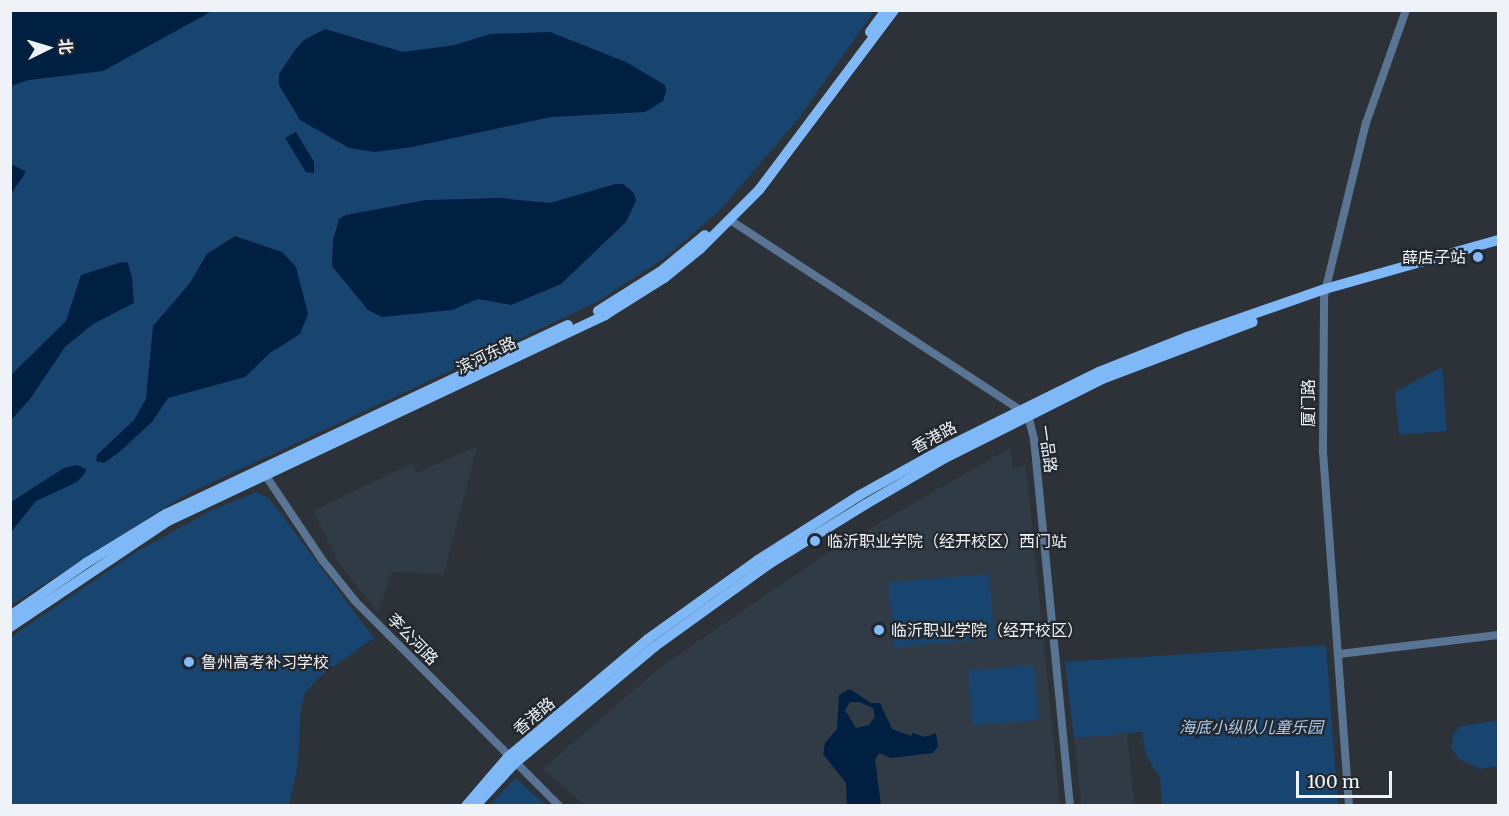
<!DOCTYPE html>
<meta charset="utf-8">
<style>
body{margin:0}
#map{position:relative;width:1509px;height:816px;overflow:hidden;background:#2c3237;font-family:Merriweather,"Noto Sans SC",serif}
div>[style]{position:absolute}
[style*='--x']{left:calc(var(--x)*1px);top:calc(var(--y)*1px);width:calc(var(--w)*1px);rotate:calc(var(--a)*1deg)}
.built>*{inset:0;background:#313b45;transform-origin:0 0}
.green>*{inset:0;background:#184470;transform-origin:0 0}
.water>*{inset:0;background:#002042}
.minor>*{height:8px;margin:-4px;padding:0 4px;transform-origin:4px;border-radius:4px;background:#5a7593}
.major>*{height:10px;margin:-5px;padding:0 5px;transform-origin:5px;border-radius:5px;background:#7fb8f6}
.dots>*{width:16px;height:16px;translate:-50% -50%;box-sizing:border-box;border:3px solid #22282d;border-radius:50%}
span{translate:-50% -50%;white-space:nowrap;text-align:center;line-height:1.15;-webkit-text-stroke:4.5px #22282d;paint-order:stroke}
.poi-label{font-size:16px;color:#eff2f6}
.right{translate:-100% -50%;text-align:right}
.left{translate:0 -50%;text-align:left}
.street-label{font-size:16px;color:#eff2f6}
.park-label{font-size:16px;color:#a9caee;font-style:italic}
.frame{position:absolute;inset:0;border:12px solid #eff2f6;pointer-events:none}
.north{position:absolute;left:18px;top:18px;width:60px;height:60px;-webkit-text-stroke:4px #22282d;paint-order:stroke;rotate:85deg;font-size:16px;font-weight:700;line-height:24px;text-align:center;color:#eff2f6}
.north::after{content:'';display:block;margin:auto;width:21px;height:27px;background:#eff2f6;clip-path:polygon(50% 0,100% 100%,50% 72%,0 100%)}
.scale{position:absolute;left:1296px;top:771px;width:96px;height:27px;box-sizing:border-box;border:3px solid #eff2f6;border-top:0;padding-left:8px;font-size:18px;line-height:21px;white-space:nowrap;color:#eff2f6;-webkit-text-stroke:4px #22282d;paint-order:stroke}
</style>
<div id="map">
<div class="built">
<i style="clip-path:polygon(477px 446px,444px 574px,391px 572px,378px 613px,338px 562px,313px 511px,412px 463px,417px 473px)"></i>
<i style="clip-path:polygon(1010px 448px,1013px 468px,1026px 466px,1060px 805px,585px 805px,543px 769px,659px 668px,832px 550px)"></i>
<i style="left:1127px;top:733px;width:72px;height:53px;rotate:84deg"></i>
</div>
<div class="green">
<i style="clip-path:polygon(594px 10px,874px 11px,799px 118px,721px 209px,667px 256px,597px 302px,185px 495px,11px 605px,11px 86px,28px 80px,103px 71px,212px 11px)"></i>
<i style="clip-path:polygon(1442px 367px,1447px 431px,1399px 435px,1395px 392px)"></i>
<i style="clip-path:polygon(256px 492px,269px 498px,374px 638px,320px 676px,305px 693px,300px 713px,298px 765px,289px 805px,11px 805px,11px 637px,136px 552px,208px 512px)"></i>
<i style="left:989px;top:574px;width:65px;height:101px;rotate:85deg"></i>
<i style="clip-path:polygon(1326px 645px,1338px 805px,1162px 805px,1160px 778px,1146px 755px,1142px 732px,1074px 738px,1065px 662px)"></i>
<i style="left:1034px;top:665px;width:55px;height:66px;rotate:85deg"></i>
<i style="clip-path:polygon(1498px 720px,1498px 766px,1480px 769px,1459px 759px,1451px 747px,1454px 733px,1461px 726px)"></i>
<i style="clip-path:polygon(515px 778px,546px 805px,490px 805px)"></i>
</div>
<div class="water">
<i style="clip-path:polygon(11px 10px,212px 10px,212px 11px,103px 71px,28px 80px,11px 86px)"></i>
<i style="clip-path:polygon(325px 29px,403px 52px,455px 45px,490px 34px,550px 32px,626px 62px,665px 85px,666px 91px,663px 101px,645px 112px,551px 117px,412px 147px,375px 152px,349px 148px,300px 120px,279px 85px,279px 74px,295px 50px,304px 40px)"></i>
<i style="clip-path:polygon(296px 132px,314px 162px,314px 173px,306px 172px,285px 138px)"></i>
<i style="clip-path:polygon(11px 164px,26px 172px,11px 194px,10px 164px)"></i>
<i style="clip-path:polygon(615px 184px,623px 184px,634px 193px,636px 201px,626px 222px,561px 284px,511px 305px,478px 299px,452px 310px,382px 317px,368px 310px,332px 266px,333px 240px,339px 219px,346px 215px,426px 200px,499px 198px,550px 203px)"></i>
<i style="clip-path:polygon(235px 236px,282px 252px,296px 267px,308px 314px,300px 334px,270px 353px,245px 377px,168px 398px,152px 422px,118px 453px,104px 463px,96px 461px,97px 455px,134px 420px,146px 399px,153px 326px,190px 283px,207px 254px)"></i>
<i style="clip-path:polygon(122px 262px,128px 263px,132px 278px,134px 303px,93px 324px,65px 347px,30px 399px,11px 420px,11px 375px,66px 321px,81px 275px)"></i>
<i style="clip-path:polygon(77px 465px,86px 469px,85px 473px,77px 482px,36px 501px,11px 532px,11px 502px,64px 468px)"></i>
<i style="clip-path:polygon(evenodd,850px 689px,871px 703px,880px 703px,892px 729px,911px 736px,913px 733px,925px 737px,936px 733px,938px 746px,933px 753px,891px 758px,879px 753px,875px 760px,881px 805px,847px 805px,846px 783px,823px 754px,825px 743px,837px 729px,839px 695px,850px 689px,859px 702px,873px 708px,875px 717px,869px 725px,856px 728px,845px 710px,850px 702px,859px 702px)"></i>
</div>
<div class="minor">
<i style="--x:730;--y:220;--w:356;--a:33.2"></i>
<i style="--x:1028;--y:415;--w:25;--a:76"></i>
<i style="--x:1034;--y:439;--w:369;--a:84.4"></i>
<i style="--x:266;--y:476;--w:102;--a:56.2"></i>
<i style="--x:323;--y:561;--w:51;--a:51.3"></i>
<i style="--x:355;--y:601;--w:289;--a:45.1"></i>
<i style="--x:1339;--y:654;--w:160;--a:-6.8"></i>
<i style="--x:1349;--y:806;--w:357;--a:-94.2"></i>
<i style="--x:1323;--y:450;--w:154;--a:-89.6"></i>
<i style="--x:1324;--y:296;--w:178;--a:-76.4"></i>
<i style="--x:1366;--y:123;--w:120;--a:-70.5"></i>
</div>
<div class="major">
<i style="--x:870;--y:32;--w:27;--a:-54"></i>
<i style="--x:598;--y:311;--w:73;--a:-32.2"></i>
<i style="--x:660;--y:272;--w:58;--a:-39.4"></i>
<i style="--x:10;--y:616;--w:93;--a:-34.9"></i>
<i style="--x:86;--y:563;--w:94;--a:-31.5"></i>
<i style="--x:166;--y:514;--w:444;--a:-25.2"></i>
<i style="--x:10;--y:627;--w:190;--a:-33.9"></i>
<i style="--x:168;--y:521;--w:483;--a:-25.2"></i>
<i style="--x:605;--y:315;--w:70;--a:-32.1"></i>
<i style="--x:664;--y:278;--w:46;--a:-38.9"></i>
<i style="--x:700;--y:249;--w:83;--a:-45"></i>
<i style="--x:759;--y:190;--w:225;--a:-53.1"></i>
<i style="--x:466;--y:806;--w:65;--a:-49.4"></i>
<i style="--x:508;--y:757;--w:183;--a:-40.1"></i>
<i style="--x:648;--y:639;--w:135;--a:-35.7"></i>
<i style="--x:758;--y:560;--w:121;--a:-32.5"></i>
<i style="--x:860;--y:495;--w:93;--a:-29.1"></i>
<i style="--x:941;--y:450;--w:176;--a:-26.3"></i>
<i style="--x:1099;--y:372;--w:95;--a:-21.7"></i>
<i style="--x:1187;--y:337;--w:146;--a:-19.2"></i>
<i style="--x:1325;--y:289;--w:180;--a:-15.8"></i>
<i style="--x:475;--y:806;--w:59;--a:-47.1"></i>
<i style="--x:515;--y:763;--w:181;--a:-39.8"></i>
<i style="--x:654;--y:647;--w:142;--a:-35.8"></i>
<i style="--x:769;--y:564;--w:114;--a:-31.7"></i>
<i style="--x:866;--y:504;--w:91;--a:-30.2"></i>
<i style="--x:945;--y:458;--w:176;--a:-26.7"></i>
<i style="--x:1102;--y:379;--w:161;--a:-20.7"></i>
</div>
<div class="dots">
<i style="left:1478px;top:257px;background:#82bcfa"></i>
<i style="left:815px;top:541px;background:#82bcfa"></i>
<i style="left:879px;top:630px;background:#82bcfa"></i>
<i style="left:189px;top:662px;background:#82bcfa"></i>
</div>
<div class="poi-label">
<span class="right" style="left:1466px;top:257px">薛店子站</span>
<span class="left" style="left:827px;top:541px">临沂职业学院（经开校区）西门站</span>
<span class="left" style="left:891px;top:630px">临沂职业学院（经开校区）</span>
<span class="left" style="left:201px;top:662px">鲁州高考补习学校</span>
</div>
<div class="street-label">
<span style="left:486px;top:355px;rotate:-26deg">滨河东路</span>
<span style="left:1308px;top:403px;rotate:-90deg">厦门路</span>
<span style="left:934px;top:437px;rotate:-28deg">香港路</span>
<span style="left:1048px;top:449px;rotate:82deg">一品路</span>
<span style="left:413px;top:639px;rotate:46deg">李公河路</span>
<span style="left:534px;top:716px;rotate:-40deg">香港路</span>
</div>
<div class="park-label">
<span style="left:1251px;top:727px">海底小纵队儿童乐园</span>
</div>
<div class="frame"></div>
<div class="north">北</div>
<div class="scale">100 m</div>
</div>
